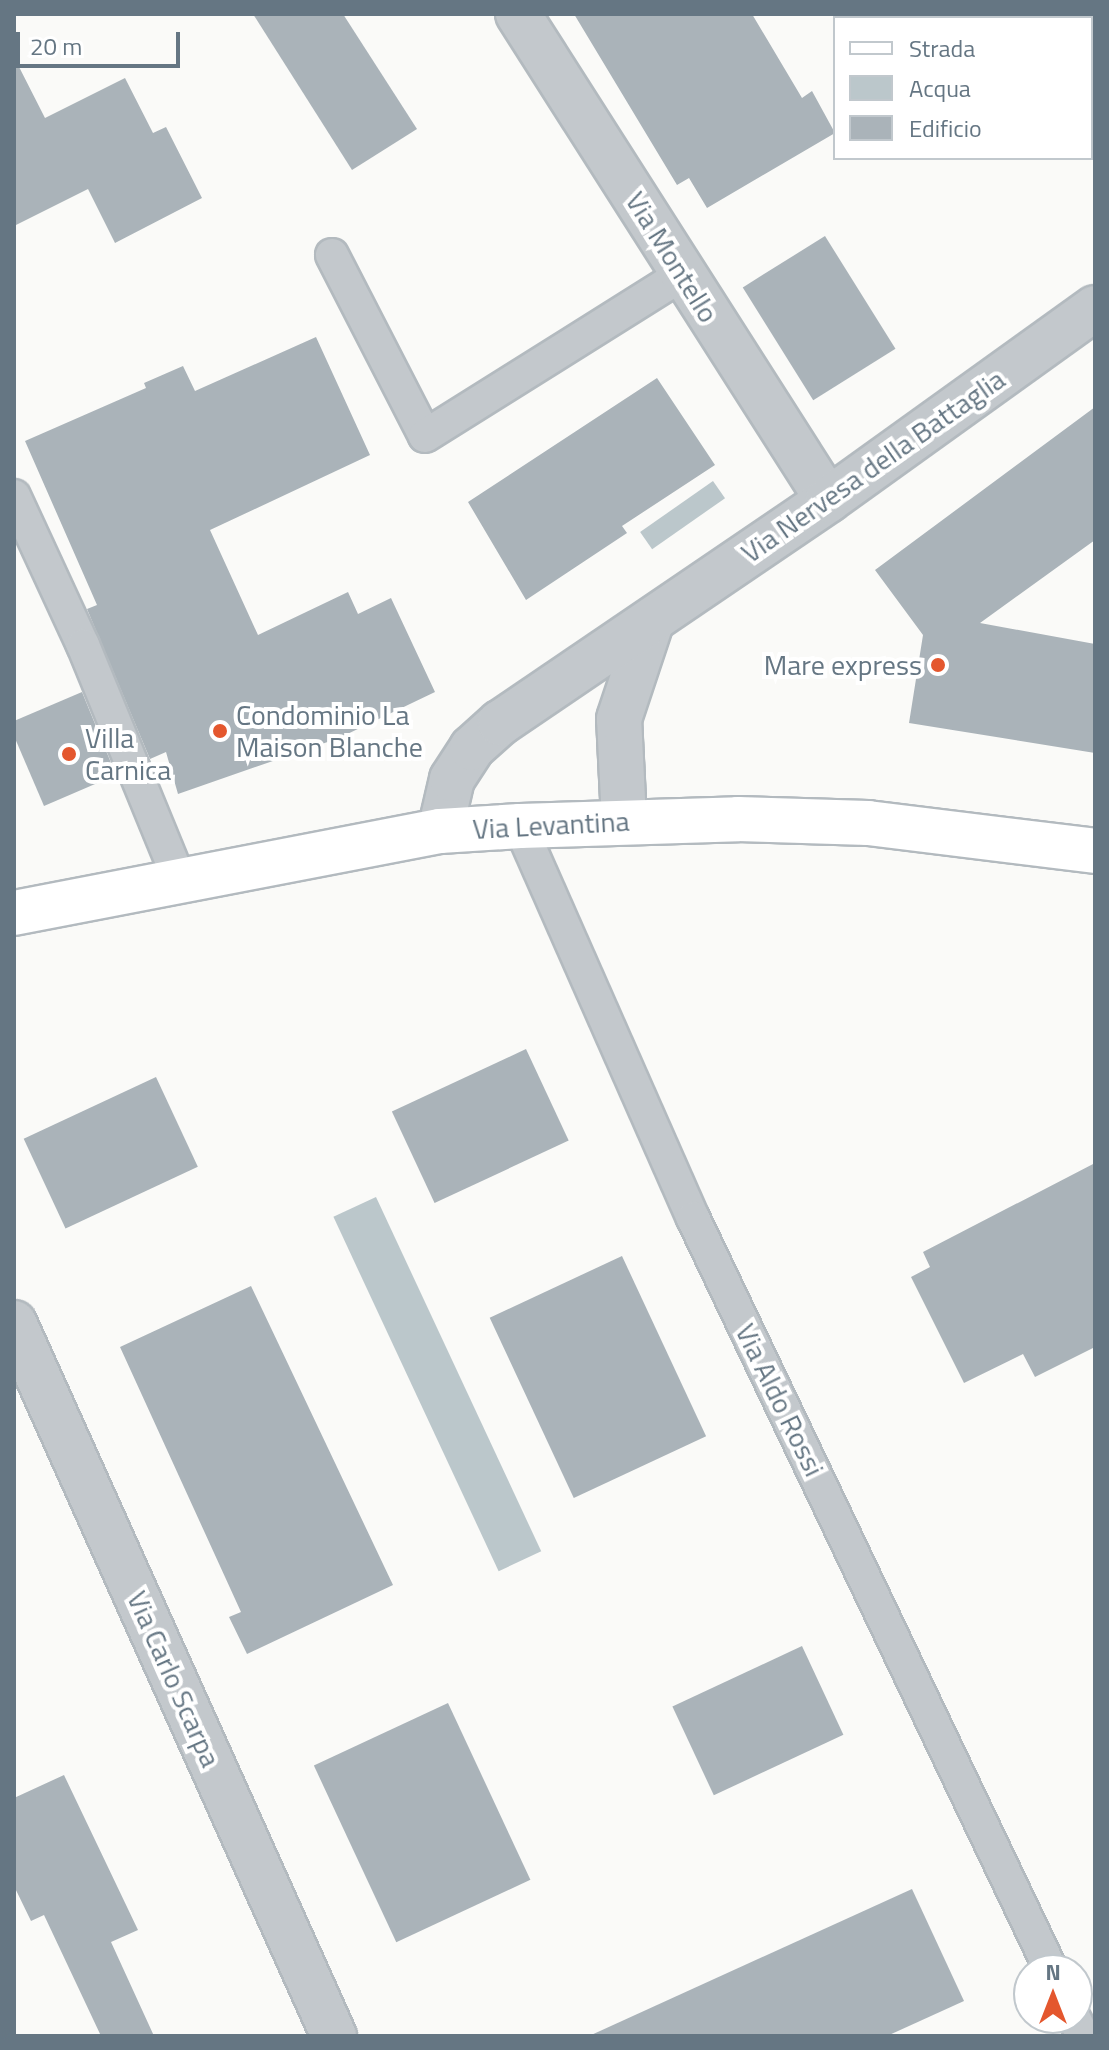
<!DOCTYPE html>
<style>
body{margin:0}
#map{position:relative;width:1109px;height:2050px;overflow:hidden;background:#fafaf8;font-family:"Titillium Web",sans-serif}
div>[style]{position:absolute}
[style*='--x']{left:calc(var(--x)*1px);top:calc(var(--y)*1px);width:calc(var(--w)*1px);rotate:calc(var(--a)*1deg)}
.water>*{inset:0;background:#bbc7cb;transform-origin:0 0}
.building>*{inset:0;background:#aab3b9;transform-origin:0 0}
.roads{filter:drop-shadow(2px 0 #b3babf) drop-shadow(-2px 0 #b3babf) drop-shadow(0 2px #b3babf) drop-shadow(0 -2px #b3babf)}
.lane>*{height:32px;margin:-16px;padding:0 16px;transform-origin:16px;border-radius:16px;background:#c3c8cc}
.street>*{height:44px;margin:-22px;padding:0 22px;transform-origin:22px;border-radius:22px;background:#c3c8cc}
.secondary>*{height:44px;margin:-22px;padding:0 22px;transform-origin:22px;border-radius:22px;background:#fff}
.dots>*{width:22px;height:22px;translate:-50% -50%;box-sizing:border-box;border:4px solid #fff;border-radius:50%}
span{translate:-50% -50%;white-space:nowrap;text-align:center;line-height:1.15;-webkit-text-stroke:8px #fff;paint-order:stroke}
.street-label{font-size:28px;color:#657683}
.poi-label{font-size:28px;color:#657683}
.right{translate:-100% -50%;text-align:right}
.left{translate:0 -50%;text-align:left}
.frame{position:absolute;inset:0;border:16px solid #657683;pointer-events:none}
.legend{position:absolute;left:833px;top:16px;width:260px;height:144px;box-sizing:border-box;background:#fff;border:2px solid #c1c8cd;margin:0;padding:10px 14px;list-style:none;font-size:24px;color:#657683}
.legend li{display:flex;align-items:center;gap:16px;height:40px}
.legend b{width:40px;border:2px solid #c1c8cd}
.north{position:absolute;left:1013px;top:1954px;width:80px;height:80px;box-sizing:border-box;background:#fff;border:2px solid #c1c8cd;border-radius:50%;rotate:0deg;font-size:22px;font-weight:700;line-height:32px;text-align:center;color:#657683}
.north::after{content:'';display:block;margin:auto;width:28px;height:36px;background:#e4572e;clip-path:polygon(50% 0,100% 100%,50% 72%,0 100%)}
.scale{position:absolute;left:16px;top:32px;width:164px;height:36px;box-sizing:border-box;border:4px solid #657683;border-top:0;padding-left:10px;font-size:24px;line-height:28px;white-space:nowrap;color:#657683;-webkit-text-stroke:6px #fff;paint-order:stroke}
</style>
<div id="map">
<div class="water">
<i style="left:713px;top:481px;width:21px;height:89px;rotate:55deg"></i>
<i style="left:376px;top:1197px;width:391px;height:47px;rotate:65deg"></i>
</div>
<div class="building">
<i style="clip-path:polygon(253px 14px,343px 14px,417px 129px,352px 170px)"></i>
<i style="clip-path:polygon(574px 14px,752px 14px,802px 98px,812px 91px,835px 133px,707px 208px,689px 178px,677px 185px)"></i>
<i style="clip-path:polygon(14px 57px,45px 118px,125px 78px,153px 133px,166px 127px,202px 198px,115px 243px,88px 189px,14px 226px)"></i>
<i style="left:825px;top:236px;width:133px;height:97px;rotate:58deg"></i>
<i style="clip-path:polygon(316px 337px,370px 455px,210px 530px,258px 635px,348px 592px,358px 614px,391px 598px,435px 692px,339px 738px,178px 794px,166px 752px,150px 759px,87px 609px,97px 605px,25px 441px,146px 388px,144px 383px,183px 366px,195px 391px)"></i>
<i style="clip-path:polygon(657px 378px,715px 465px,622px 526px,627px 533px,526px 600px,468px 502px)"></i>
<i style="clip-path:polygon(1095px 407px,1095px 540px,980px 623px,1095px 644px,1095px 753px,909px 723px,923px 635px,875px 570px)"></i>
<i style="clip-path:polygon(82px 692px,116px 775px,44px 806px,14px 736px,14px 721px)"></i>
<i style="left:526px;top:1049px;width:101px;height:148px;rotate:65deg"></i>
<i style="left:156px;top:1077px;width:99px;height:146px;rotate:65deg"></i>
<i style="clip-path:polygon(1095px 1163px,1095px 1347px,1035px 1377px,1023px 1354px,964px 1383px,911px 1277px,930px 1267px,923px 1252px)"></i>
<i style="left:622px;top:1256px;width:199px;height:146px;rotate:65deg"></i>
<i style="clip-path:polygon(251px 1286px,393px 1585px,247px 1654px,229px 1617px,241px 1612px,120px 1347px)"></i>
<i style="left:802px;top:1646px;width:98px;height:143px;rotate:65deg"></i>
<i style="left:448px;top:1703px;width:195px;height:148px;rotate:65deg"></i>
<i style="clip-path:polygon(64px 1775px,138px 1930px,111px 1942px,154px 2036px,101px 2036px,44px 1915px,31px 1921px,14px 1886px,14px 1798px)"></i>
<i style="clip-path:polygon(912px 1889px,964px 2001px,887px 2036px,589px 2036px)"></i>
</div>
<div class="roads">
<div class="lane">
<i style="--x:332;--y:255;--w:203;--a:62.8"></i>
<i style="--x:425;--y:436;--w:305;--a:-32.1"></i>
<i style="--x:14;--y:496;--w:164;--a:65.2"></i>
<i style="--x:83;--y:645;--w:253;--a:67.7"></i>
<i style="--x:520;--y:826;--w:428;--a:66.2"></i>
<i style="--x:693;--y:1218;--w:833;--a:64.54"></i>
<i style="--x:1074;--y:2018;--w:20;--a:63"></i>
</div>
<div class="street">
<i style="--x:518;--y:14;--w:576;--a:57.47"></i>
<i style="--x:624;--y:820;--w:101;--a:-92.8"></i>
<i style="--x:619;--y:719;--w:101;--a:-71.6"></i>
<i style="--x:440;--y:831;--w:53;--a:-77"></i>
<i style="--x:452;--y:779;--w:37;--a:-57"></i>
<i style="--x:472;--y:748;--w:38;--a:-42"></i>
<i style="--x:500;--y:723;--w:397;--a:-34.2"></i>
<i style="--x:828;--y:500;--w:329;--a:-35.7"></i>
<i style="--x:14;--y:1323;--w:782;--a:65.83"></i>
</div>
<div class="secondary">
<i style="--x:14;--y:913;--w:434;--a:-10.9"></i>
<i style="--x:440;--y:831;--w:80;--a:-3.6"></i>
<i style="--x:520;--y:826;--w:218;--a:-1.8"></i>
<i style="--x:738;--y:819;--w:130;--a:1.8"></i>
<i style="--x:868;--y:823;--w:229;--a:7"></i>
</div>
</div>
<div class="dots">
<i style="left:938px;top:665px;background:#e4572e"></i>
<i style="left:220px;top:731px;background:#e4572e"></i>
<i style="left:69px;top:754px;background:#e4572e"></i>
</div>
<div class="street-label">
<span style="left:672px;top:257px;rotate:58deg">Via Montello</span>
<span style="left:873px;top:466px;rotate:-35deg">Via Nervesa della Battaglia</span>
<span style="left:551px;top:825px;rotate:-3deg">Via Levantina</span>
<span style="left:780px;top:1400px;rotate:64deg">Via Aldo Rossi</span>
<span style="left:174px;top:1679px;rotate:66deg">Via Carlo Scarpa</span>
</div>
<div class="poi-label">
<span class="right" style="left:922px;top:665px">Mare express</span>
<span class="left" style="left:236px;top:731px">Condominio La<br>Maison Blanche</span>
<span class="left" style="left:85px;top:754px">Villa<br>Carnica</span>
</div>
<div class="frame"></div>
<ul class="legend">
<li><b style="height:10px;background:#fff"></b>Strada</li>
<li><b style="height:22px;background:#bbc7cb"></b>Acqua</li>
<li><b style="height:22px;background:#aab3b9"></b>Edificio</li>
</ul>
<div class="north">N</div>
<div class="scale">20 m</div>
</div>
